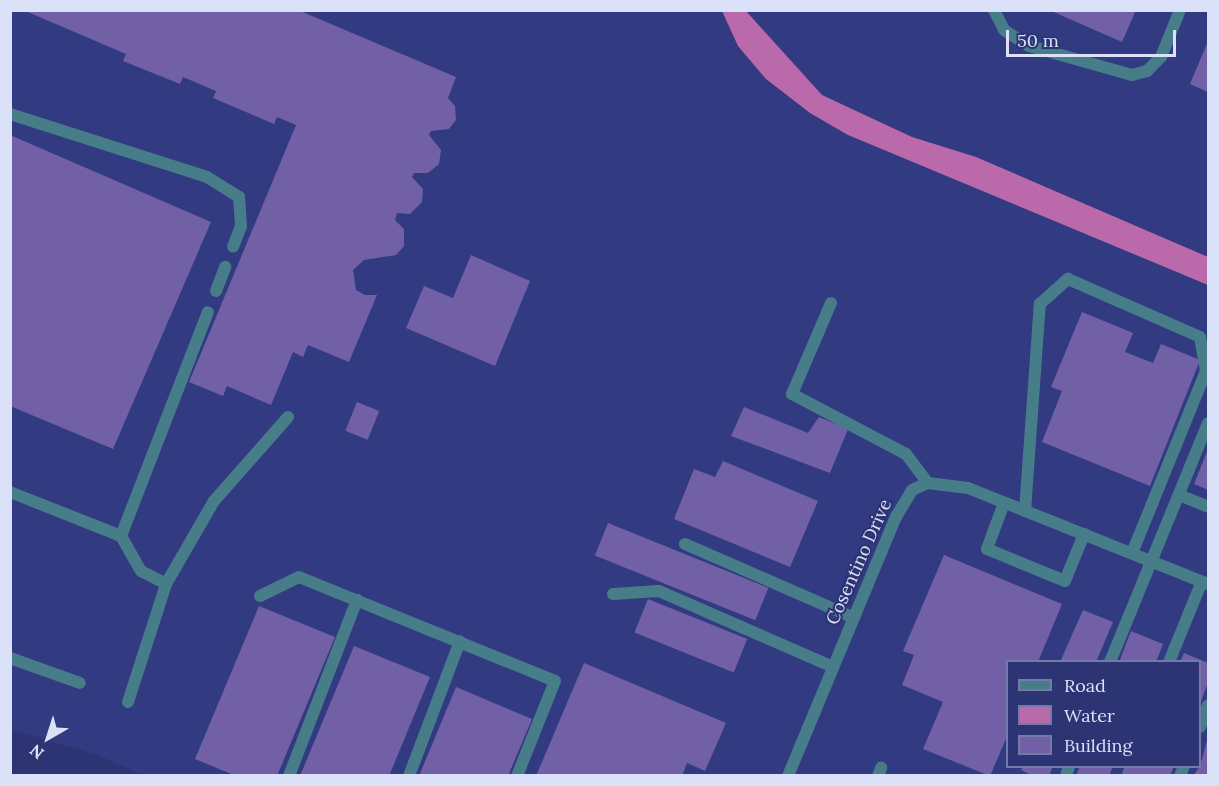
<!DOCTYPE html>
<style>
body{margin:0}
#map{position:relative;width:1219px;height:786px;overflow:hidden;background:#2d3473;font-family:Lora,serif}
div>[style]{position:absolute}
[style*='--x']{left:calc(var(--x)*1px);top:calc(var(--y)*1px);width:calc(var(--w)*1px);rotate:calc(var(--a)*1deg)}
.built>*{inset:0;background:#323a81}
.water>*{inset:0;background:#ba69aa}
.building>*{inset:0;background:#7260a6;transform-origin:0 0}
.service>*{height:12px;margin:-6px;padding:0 6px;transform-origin:6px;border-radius:6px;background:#477c89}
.minor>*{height:12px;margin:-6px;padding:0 6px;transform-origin:6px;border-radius:6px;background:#477c89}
span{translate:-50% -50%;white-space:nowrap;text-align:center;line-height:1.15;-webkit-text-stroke:4.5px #2d3473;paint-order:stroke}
.street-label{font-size:18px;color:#dbe1f9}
.frame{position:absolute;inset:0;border:12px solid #dbe1f9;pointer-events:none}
.legend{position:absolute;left:1006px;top:660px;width:195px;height:108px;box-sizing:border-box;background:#2d3473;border:2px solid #7379a9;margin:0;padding:8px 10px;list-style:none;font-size:18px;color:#dbe1f9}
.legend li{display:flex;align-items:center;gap:12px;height:30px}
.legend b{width:30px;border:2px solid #7379a9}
.north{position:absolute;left:18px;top:708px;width:60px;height:60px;-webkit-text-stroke:4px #2d3473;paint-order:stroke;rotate:219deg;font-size:16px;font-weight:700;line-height:24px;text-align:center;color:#dbe1f9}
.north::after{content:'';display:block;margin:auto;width:21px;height:27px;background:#dbe1f9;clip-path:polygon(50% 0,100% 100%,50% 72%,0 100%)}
.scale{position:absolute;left:1006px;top:30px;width:170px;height:27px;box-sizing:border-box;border:3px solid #dbe1f9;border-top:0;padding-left:8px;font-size:18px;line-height:21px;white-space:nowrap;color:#dbe1f9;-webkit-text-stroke:4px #2d3473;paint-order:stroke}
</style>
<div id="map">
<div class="built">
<i style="clip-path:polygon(evenodd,10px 11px,1208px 11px,1208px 775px,145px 776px,100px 756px,11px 729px,10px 11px,1008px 662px,1200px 662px,1200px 766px,1008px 766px,1008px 662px)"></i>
</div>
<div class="water">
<i style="clip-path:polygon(722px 11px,746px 11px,822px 95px,912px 137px,976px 157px,1208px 257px,1208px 285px,848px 135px,810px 113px,766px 79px,738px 46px)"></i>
</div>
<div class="building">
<i style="clip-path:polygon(23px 10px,298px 10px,456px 77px,448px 98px,455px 106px,456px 120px,449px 129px,431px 131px,429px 135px,441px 150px,439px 164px,428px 173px,414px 173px,412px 177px,423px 189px,422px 202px,410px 214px,397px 213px,395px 220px,404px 229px,404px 246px,396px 255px,364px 260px,353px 270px,356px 290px,365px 295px,377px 295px,349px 362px,308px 345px,303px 357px,293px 352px,271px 405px,227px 386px,223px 396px,189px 382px,296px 125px,277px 117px,274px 124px,213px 98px,216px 91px,183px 77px,180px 84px,123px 61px,126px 54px)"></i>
<i style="clip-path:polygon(1049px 10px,1136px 10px,1122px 42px)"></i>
<i style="clip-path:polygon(1208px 41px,1208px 92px,1190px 84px)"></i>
<i style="clip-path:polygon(10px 135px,211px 222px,113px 449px,10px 406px)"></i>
<i style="clip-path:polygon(471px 255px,530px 281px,495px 366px,406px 328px,424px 286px,453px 298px)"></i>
<i style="clip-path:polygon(1082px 312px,1133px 333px,1125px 352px,1153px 363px,1161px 344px,1200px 360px,1150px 486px,1042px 442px,1062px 391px,1051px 387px)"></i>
<i style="left:357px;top:402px;width:24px;height:31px;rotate:22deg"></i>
<i style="clip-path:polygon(744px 407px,808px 433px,819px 417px,848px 429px,830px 473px,731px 436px)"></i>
<i style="clip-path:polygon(1208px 449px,1208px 490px,1194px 484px)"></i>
<i style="clip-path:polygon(723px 461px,818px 501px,790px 567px,674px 519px,694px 469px,715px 477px)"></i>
<i style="left:608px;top:523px;width:173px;height:35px;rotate:22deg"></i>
<i style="clip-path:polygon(944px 555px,1062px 604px,1038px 662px,1008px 662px,1008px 734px,990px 776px,923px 749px,943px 702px,902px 685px,914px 655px,903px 651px)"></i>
<i style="left:648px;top:599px;width:107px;height:36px;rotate:22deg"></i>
<i style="clip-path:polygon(259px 606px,335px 637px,277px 776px,236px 776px,195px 759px)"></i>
<i style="clip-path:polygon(1083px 610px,1113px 622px,1096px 662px,1060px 662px)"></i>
<i style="clip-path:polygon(1131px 631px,1163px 644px,1156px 662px,1119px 662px)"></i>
<i style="clip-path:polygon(354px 646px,430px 677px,389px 776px,300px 776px)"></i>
<i style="clip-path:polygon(1184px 653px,1208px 663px,1208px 683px,1200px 704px,1200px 662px,1180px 662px)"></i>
<i style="clip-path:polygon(584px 663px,726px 723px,705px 771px,687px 763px,682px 776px,536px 776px)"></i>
<i style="clip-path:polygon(456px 687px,532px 719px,508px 776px,419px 776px)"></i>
<i style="clip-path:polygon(1208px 737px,1208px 776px,1193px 776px,1200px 766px)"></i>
<i style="clip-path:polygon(1023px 766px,1053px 766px,1049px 776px,1033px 776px,1021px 770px)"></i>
<i style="clip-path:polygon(1080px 766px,1113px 766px,1109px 776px,1076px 776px)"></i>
<i style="clip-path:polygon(1125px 766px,1174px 766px,1170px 776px,1121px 776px)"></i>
</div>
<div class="service">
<i style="--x:994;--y:10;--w:22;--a:63"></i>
<i style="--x:1004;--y:30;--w:30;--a:33"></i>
<i style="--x:1029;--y:46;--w:107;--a:15.7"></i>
<i style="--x:1132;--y:75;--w:16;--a:-15"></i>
<i style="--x:1147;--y:71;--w:20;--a:-45"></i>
<i style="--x:1161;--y:57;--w:51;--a:-68"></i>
<i style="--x:10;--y:114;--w:207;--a:17.7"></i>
<i style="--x:207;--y:177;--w:38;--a:32"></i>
<i style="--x:239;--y:197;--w:29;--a:86"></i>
<i style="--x:241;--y:226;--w:22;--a:111"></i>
<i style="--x:216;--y:291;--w:26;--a:-69"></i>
<i style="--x:831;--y:303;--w:99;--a:113.2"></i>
<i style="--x:792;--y:394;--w:129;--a:27.8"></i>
<i style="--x:906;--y:454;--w:36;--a:53"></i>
<i style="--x:10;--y:492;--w:119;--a:21.6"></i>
<i style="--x:121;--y:536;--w:240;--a:-68.8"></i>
<i style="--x:1179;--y:495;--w:31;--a:22"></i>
<i style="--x:1004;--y:503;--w:49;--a:110.3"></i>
<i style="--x:987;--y:549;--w:84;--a:22.3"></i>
<i style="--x:1065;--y:581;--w:51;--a:-68"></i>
<i style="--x:1025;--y:511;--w:208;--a:-85.9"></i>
<i style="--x:1040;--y:304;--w:38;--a:-42"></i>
<i style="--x:1068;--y:279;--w:144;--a:23.7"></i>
<i style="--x:1200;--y:337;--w:35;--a:80"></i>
<i style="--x:1206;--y:371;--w:196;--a:112.1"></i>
<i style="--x:121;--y:536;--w:40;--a:60.3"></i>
<i style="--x:141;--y:571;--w:28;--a:27"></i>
<i style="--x:685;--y:544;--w:184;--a:23.6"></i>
<i style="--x:613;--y:594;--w:46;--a:-3.7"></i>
<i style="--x:659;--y:591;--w:190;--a:23.6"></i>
<i style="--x:260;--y:596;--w:43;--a:-26"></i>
<i style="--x:299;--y:577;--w:276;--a:22.1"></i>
<i style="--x:555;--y:681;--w:102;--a:111.8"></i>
<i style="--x:10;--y:658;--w:74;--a:19.7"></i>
<i style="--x:1110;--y:662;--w:258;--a:-67.7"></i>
<i style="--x:1169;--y:662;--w:87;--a:-67.8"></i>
<i style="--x:128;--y:702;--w:124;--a:-72.1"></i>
<i style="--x:166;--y:584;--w:96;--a:-60"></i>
<i style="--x:214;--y:501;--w:112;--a:-48.6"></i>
<i style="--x:1200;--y:727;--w:23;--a:-70"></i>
<i style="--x:289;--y:776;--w:189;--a:-68.9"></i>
<i style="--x:409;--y:776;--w:144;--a:-69.3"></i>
<i style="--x:878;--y:776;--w:9;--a:-69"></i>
<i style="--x:1066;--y:776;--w:10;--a:-73"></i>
<i style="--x:1180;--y:776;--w:11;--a:-68"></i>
</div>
<div class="minor">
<i style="--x:788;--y:776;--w:281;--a:-67.4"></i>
<i style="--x:896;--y:517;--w:31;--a:-59"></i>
<i style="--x:912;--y:490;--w:17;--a:-24"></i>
<i style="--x:928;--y:483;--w:40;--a:7.1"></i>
<i style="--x:968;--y:488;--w:258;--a:21.8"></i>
</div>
<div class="street-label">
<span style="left:859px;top:562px;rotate:-66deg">Cosentino Drive</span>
</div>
<div class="frame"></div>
<ul class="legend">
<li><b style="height:8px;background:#477c89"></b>Road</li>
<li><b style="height:16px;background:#ba69aa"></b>Water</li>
<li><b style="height:16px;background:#7260a6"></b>Building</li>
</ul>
<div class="north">N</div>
<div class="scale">50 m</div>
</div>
